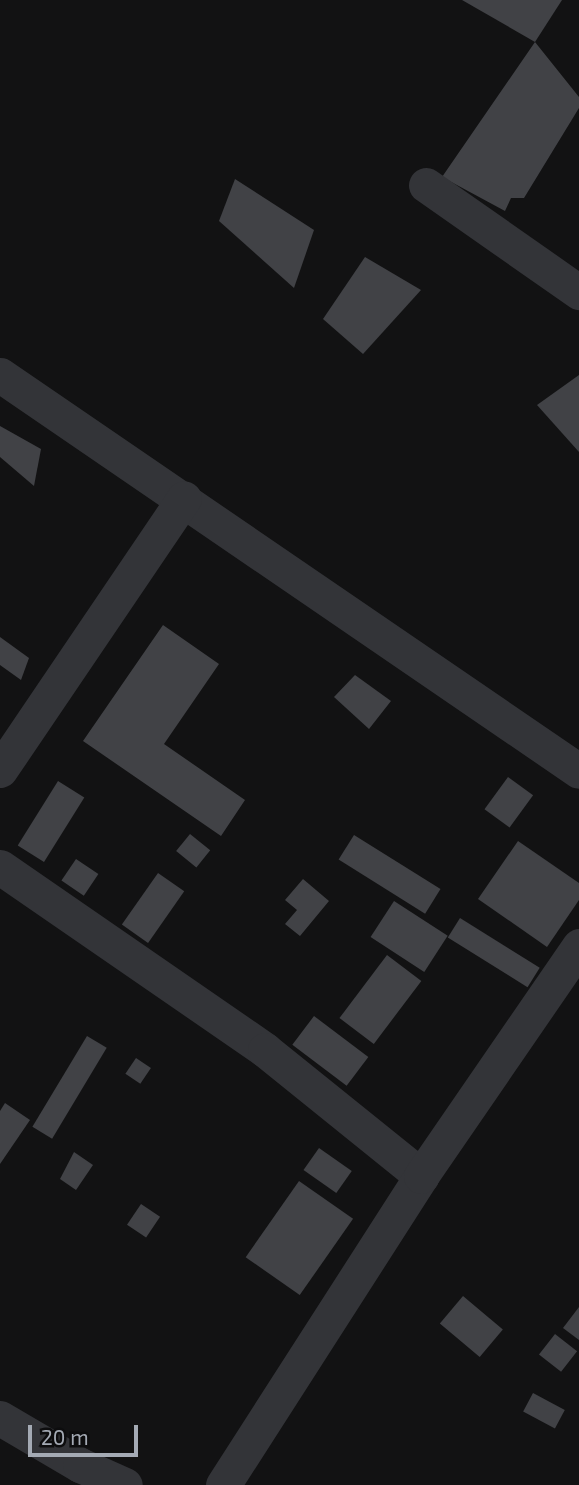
<!DOCTYPE html>
<style>
body{margin:0}
#map{position:relative;width:579px;height:1485px;overflow:hidden;background:#121213;font-family:"Exo 2",sans-serif}
div>[style]{position:absolute}
[style*='--x']{left:calc(var(--x)*1px);top:calc(var(--y)*1px);width:calc(var(--w)*1px);rotate:calc(var(--a)*1deg)}
.building>*{inset:0;background:#414246;transform-origin:0 0}
.minor>*{height:35px;margin:-17.5px;padding:0 17.5px;transform-origin:17.5px;border-radius:17.5px;background:#333438}
span{translate:-50% -50%;white-space:nowrap;text-align:center;line-height:1.15;-webkit-text-stroke:5px #0d0d0e;paint-order:stroke}
.scale{position:absolute;left:28px;top:1425px;width:110px;height:32px;box-sizing:border-box;border:4px solid #a4aab4;border-top:0;padding-left:9px;font-size:21px;line-height:24px;white-space:nowrap;color:#a4aab4;-webkit-text-stroke:5px #0d0d0e;paint-order:stroke}
</style>
<div id="map">
<div class="building">
<i style="clip-path:polygon(462px 0,562px 0,535px 42px)"></i>
<i style="clip-path:polygon(535px 42px,579px 97px,579px 108px,524px 198px,511px 198px,505px 211px,442px 177px)"></i>
<i style="clip-path:polygon(235px 179px,314px 230px,294px 288px,219px 221px)"></i>
<i style="clip-path:polygon(365px 257px,421px 290px,363px 354px,323px 319px)"></i>
<i style="clip-path:polygon(579px 375px,579px 452px,537px 405px)"></i>
<i style="clip-path:polygon(0 426px,41px 449px,34px 486px,0 457px)"></i>
<i style="clip-path:polygon(163px 625px,219px 664px,164px 744px,245px 800px,221px 836px,83px 741px)"></i>
<i style="clip-path:polygon(0 637px,29px 658px,21px 680px,0 665px)"></i>
<i style="clip-path:polygon(355px 675px,391px 701px,369px 729px,334px 697px)"></i>
<i style="left:508px;top:777px;width:31px;height:40px;rotate:36deg"></i>
<i style="left:58px;top:781px;width:31px;height:76px;rotate:32deg"></i>
<i style="left:190px;top:834px;width:26px;height:22px;rotate:39deg"></i>
<i style="left:354px;top:835px;width:102px;height:29px;rotate:32deg"></i>
<i style="clip-path:polygon(518px 841px,579px 883px,579px 900px,547px 947px,478px 899px)"></i>
<i style="left:76px;top:859px;width:27px;height:26px;rotate:34deg"></i>
<i style="left:158px;top:873px;width:32px;height:63px;rotate:35deg"></i>
<i style="clip-path:polygon(303px 879px,329px 901px,300px 936px,285px 924px,297px 910px,285px 900px)"></i>
<i style="left:394px;top:901px;width:64px;height:43px;rotate:33deg"></i>
<i style="left:460px;top:918px;width:94px;height:23px;rotate:32deg"></i>
<i style="left:387px;top:955px;width:43px;height:79px;rotate:37deg"></i>
<i style="left:314px;top:1016px;width:68px;height:36px;rotate:37deg"></i>
<i style="left:87px;top:1036px;width:23px;height:106px;rotate:31deg"></i>
<i style="left:136px;top:1058px;width:18px;height:19px;rotate:34deg"></i>
<i style="clip-path:polygon(5px 1103px,30px 1120px,0 1164px,0 1111px)"></i>
<i style="left:319px;top:1148px;width:40px;height:27px;rotate:35deg"></i>
<i style="clip-path:polygon(74px 1152px,93px 1165px,76px 1190px,60px 1179px)"></i>
<i style="left:299px;top:1181px;width:66px;height:93px;rotate:35deg"></i>
<i style="left:141px;top:1204px;width:23px;height:25px;rotate:34deg"></i>
<i style="left:463px;top:1296px;width:52px;height:36px;rotate:40deg"></i>
<i style="clip-path:polygon(579px 1307px,579px 1340px,563px 1328px)"></i>
<i style="left:555px;top:1334px;width:28px;height:26px;rotate:38deg"></i>
<i style="left:533px;top:1393px;width:36px;height:21px;rotate:28deg"></i>
</div>
<div class="minor">
<i style="--x:426;--y:185;--w:187;--a:35"></i>
<i style="--x:0;--y:375;--w:701;--a:34.37"></i>
<i style="--x:0;--y:770;--w:328;--a:-55.9"></i>
<i style="--x:0;--y:867;--w:322;--a:34.6"></i>
<i style="--x:265;--y:1050;--w:201;--a:38.9"></i>
<i style="--x:0;--y:1418;--w:93;--a:30.4"></i>
<i style="--x:80;--y:1465;--w:49;--a:24"></i>
<i style="--x:223;--y:1485;--w:367;--a:-57.3"></i>
<i style="--x:421;--y:1176;--w:279;--a:-55.5"></i>
</div>
<div class="scale">20 m</div>
</div>
